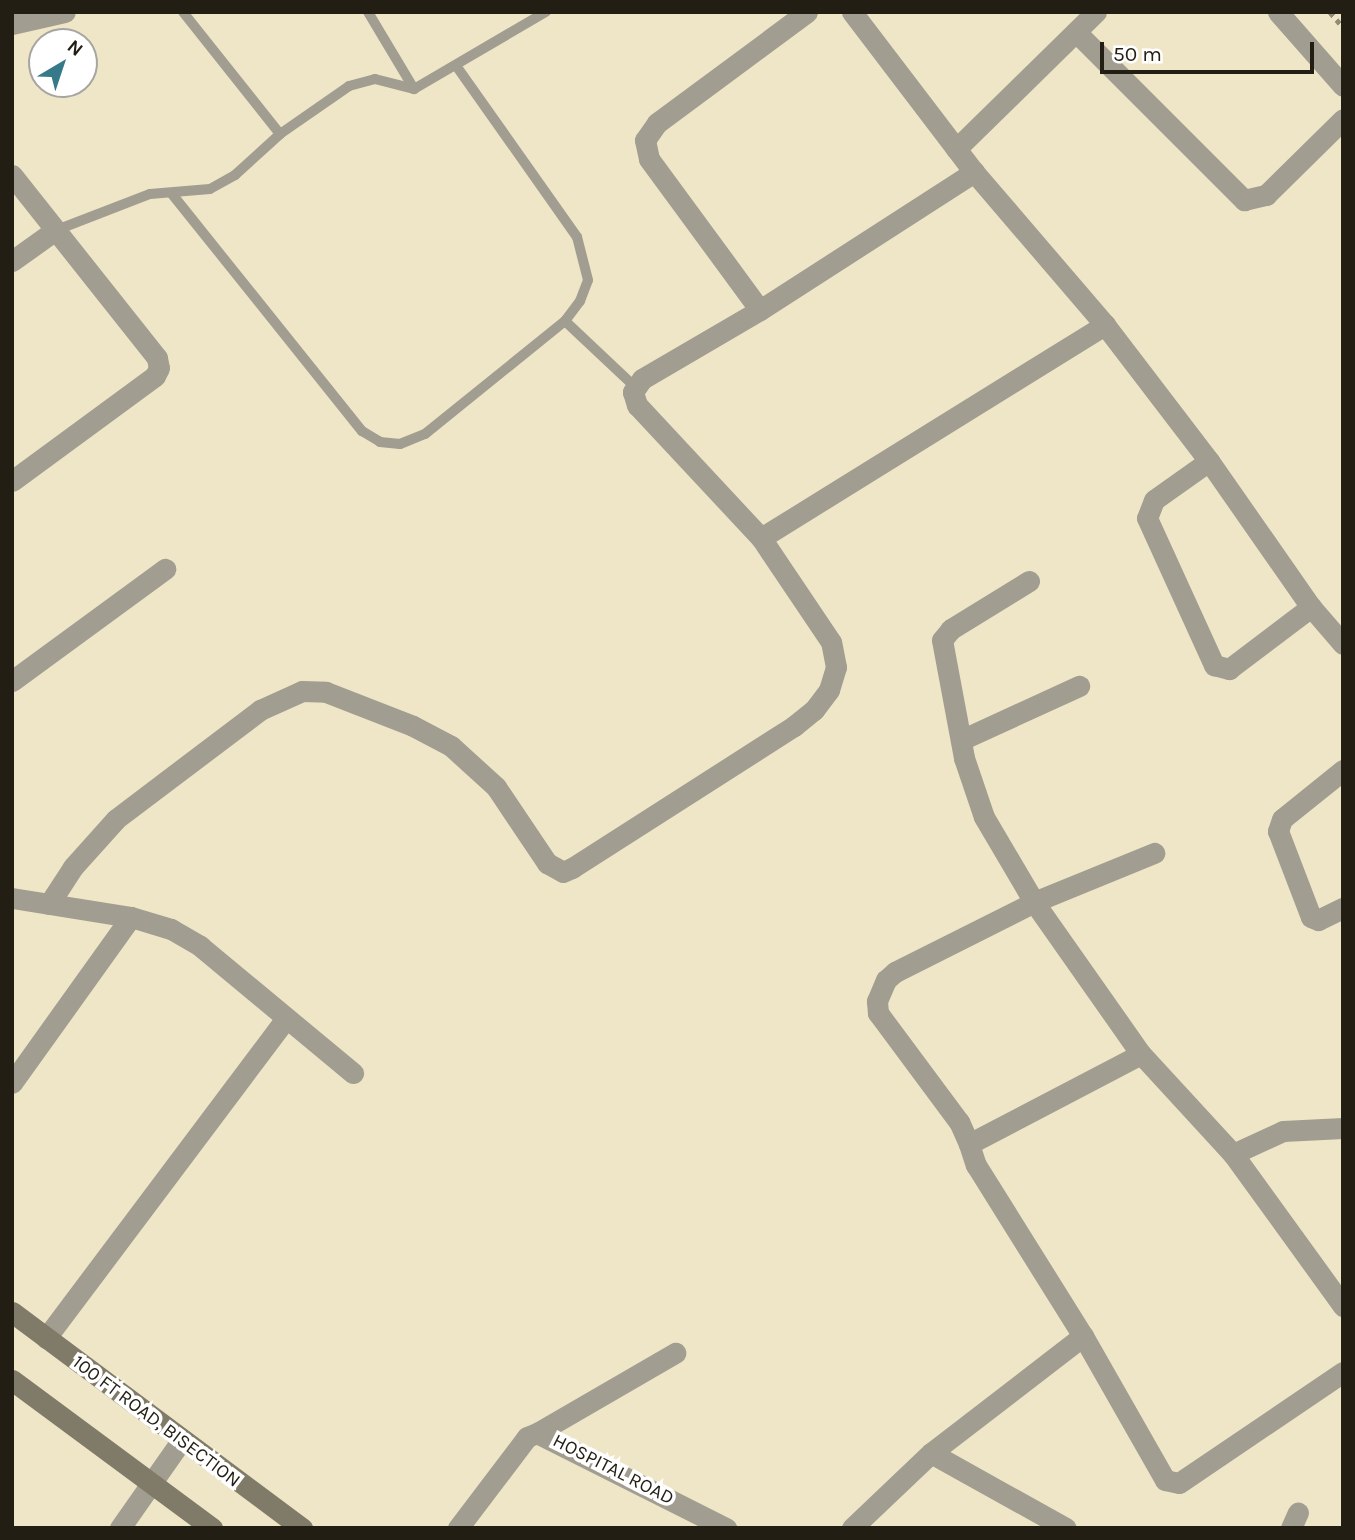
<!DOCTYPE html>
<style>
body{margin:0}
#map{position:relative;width:1355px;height:1540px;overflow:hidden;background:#efe5c7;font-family:Karla,sans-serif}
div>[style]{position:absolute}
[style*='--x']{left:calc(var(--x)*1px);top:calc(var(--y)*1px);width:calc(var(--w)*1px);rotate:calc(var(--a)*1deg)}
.path>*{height:4.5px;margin-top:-2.25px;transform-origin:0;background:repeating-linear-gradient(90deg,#928b75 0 5px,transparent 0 10px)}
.lane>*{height:10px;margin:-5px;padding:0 5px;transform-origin:5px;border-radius:5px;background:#a19d90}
.street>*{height:21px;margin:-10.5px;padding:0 10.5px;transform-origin:10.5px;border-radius:10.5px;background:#a19d90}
.secondary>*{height:21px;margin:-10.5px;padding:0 10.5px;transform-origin:10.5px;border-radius:10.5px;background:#807a68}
span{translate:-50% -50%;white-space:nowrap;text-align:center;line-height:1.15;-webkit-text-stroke:7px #fff;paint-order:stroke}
.street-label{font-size:19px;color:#221e13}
.frame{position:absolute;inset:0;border:14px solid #221e13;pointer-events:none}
.north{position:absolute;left:28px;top:28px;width:70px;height:70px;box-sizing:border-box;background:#fff;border:2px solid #a7a5a1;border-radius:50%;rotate:39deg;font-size:19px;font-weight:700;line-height:28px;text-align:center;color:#221e13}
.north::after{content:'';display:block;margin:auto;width:24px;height:32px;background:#367989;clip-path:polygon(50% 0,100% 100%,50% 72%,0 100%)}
.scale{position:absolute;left:1100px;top:42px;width:214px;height:32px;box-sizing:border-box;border:4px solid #221e13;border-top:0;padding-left:9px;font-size:21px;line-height:24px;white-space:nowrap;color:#221e13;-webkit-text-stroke:5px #fff;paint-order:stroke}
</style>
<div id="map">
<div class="path">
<i style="--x:1330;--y:12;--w:20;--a:49"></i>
</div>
<div class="lane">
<i style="--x:183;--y:12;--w:156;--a:51.5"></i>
<i style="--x:368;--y:12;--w:90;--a:59.1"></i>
<i style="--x:172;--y:194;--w:304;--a:51.3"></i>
<i style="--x:362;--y:431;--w:21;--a:31"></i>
<i style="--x:380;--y:442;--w:20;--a:6"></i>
<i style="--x:400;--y:444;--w:27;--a:-22"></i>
<i style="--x:425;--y:434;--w:180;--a:-38.9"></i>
<i style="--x:565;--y:321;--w:25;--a:-53"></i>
<i style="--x:580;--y:301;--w:22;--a:-69"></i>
<i style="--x:588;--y:280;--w:44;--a:-104.3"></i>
<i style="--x:577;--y:237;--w:208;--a:-125.2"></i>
<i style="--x:54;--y:231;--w:103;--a:-21.1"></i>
<i style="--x:150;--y:194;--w:60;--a:-4.8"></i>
<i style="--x:210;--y:189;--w:29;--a:-29"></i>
<i style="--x:235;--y:175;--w:61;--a:-42.3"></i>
<i style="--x:280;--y:134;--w:84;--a:-34.8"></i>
<i style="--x:349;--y:86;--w:27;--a:-15"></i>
<i style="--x:375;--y:79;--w:40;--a:14.4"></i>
<i style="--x:414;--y:89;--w:153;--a:-30.3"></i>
<i style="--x:565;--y:321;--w:98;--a:43.3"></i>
</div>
<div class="street">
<i style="--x:807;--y:12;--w:187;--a:143.5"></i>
<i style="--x:657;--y:123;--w:21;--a:125"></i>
<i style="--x:645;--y:140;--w:19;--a:78"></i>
<i style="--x:649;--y:159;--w:187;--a:53.7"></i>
<i style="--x:760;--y:310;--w:255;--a:-32.8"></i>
<i style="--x:852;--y:12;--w:201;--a:52.7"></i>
<i style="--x:974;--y:172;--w:201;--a:49.4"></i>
<i style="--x:1105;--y:325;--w:171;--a:52.6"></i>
<i style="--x:1209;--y:461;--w:178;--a:55.1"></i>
<i style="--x:1311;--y:607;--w:49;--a:49.1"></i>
<i style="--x:1278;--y:12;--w:98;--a:48.7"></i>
<i style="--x:12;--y:24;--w:54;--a:-12.8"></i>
<i style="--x:1076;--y:32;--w:238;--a:45"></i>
<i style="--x:1244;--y:200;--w:23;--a:-13"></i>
<i style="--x:1266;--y:195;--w:108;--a:-44.6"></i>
<i style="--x:956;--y:149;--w:196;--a:-44.4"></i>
<i style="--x:12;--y:175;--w:233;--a:51.6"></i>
<i style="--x:157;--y:358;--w:10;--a:79"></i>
<i style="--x:159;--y:368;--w:9;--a:117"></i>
<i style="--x:155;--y:376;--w:177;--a:143.7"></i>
<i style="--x:12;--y:261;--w:52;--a:-35.5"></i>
<i style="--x:760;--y:310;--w:137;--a:149.7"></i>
<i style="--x:642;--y:379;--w:16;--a:125"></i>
<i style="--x:633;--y:392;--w:14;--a:73"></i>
<i style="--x:637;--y:405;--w:182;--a:47"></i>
<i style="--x:761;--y:538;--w:405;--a:-31.8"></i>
<i style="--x:1209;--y:461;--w:67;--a:144.7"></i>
<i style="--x:1154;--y:500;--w:19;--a:111"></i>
<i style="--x:1147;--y:518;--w:162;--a:65.5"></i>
<i style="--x:1214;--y:665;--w:16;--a:15"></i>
<i style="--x:1229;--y:669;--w:103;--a:-37.1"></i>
<i style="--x:1029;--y:581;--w:92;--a:148.4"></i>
<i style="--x:951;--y:629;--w:14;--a:129"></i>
<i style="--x:942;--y:640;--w:120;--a:79.4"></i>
<i style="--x:964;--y:758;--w:62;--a:71.3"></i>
<i style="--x:984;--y:817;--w:99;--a:59.5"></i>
<i style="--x:1034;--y:902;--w:186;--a:54.9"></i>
<i style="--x:1141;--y:1054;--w:136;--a:47.4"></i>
<i style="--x:1233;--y:1154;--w:188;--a:54.1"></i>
<i style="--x:12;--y:681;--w:190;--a:-36.2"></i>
<i style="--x:961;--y:740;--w:130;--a:-24.6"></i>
<i style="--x:1343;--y:770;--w:78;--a:141.2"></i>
<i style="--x:1282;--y:819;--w:13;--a:108"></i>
<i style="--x:1278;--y:831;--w:92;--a:69"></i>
<i style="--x:1311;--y:917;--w:8;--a:23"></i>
<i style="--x:1318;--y:920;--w:28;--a:-26"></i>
<i style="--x:12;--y:898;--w:121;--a:9.1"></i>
<i style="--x:49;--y:904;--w:44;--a:-57"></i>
<i style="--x:73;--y:867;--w:64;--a:-48.1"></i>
<i style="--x:116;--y:819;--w:181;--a:-37.1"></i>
<i style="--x:260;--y:710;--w:46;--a:-24.3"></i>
<i style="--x:302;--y:691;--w:24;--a:2"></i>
<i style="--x:326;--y:692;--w:93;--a:21.3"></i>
<i style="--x:413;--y:726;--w:43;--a:27.8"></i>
<i style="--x:451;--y:746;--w:61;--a:42.3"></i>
<i style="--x:496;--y:787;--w:92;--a:56.1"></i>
<i style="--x:547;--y:863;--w:18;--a:29"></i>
<i style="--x:563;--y:872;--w:10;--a:-24"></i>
<i style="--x:572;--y:868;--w:264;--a:-32.6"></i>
<i style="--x:794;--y:726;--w:26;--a:-39"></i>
<i style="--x:814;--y:710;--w:25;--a:-53"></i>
<i style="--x:829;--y:690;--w:24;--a:-73"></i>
<i style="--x:836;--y:667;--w:25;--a:-101"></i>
<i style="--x:831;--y:642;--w:125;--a:-123.9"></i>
<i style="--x:1141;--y:1054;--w:194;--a:152.4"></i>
<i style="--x:969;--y:1144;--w:24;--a:-114"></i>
<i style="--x:959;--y:1122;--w:136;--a:-126.6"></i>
<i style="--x:878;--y:1013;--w:12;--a:-95"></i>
<i style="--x:877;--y:1001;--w:23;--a:-67"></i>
<i style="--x:886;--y:980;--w:12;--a:-42"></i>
<i style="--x:895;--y:972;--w:156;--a:-26.7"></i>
<i style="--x:1034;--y:902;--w:130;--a:-22.2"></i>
<i style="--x:12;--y:1083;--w:204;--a:-54.4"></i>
<i style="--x:131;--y:917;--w:42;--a:16.7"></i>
<i style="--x:171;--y:929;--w:34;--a:30"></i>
<i style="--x:200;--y:946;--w:199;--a:39.7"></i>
<i style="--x:969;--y:1144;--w:22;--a:72"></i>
<i style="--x:976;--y:1165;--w:202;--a:58"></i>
<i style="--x:1083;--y:1336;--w:166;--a:60.3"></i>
<i style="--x:1165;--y:1480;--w:14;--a:12"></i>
<i style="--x:1179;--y:1483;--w:198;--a:-34.1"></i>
<i style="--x:1233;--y:1154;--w:55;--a:-24.7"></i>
<i style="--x:1283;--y:1131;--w:60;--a:-2.9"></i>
<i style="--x:46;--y:1338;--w:400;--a:-53.1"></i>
<i style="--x:537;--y:1433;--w:160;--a:-30.1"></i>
<i style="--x:931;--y:1453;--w:192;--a:-37.6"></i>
<i style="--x:120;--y:1528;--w:106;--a:-55"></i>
<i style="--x:458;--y:1528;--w:114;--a:-52.8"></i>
<i style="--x:527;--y:1437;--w:11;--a:-22"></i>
<i style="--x:537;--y:1433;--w:212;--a:26.7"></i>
<i style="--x:852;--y:1528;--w:109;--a:-43.5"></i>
<i style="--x:931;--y:1453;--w:154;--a:29.1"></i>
<i style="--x:1291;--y:1528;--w:17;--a:-66"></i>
</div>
<div class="secondary">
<i style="--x:12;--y:1312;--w:362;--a:36.7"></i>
<i style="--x:12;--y:1380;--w:249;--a:36.5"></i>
</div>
<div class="street-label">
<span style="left:156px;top:1422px;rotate:37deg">100 FT ROAD, BISECTION</span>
<span style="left:613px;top:1470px;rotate:27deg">HOSPITAL ROAD</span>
</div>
<div class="frame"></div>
<div class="north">N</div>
<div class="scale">50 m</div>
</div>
